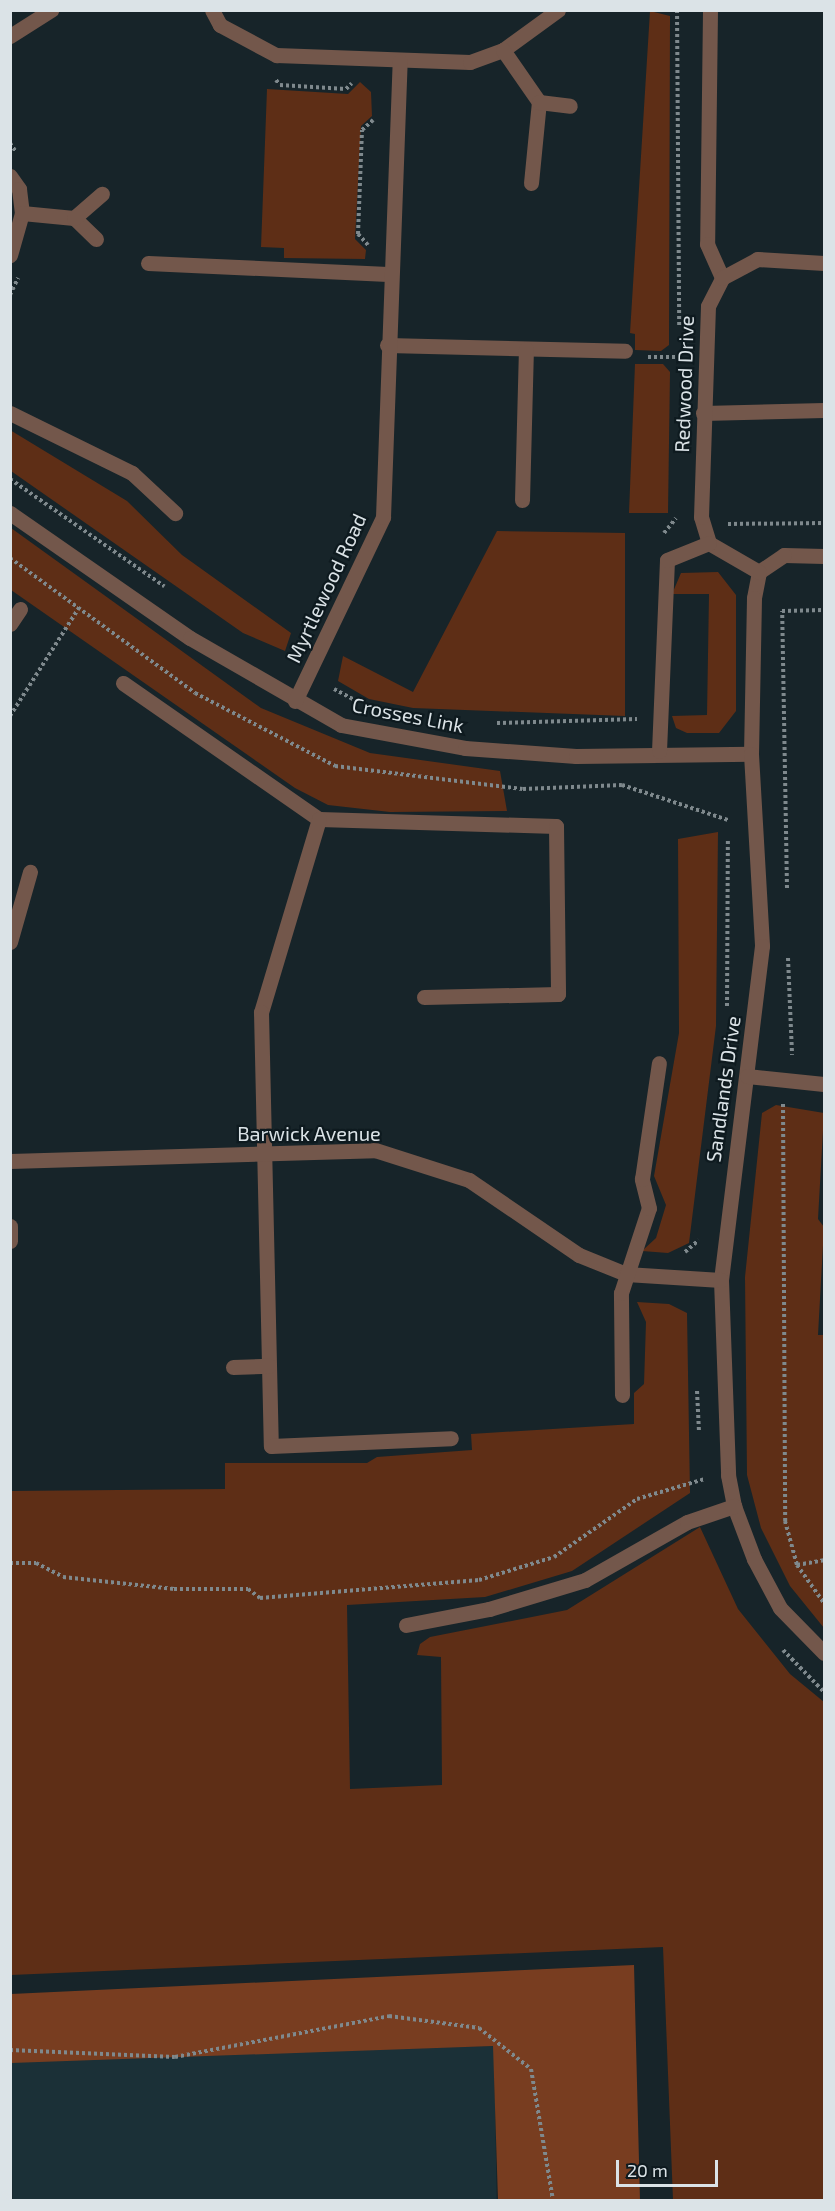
<!DOCTYPE html>
<style>
body{margin:0}
#map{position:relative;width:835px;height:2211px;overflow:hidden;background:#172429;font-family:"Exo 2",sans-serif}
div>[style]{position:absolute}
[style*='--x']{left:calc(var(--x)*1px);top:calc(var(--y)*1px);width:calc(var(--w)*1px);rotate:calc(var(--a)*1deg)}
.built>*{inset:0;background:#1b3037;transform-origin:0 0}
.green>*{inset:0;background:#5e2e16}
.forest>*{inset:0;background:#783d20}
.path>*{height:4px;margin-top:-2px;transform-origin:0;background:repeating-linear-gradient(90deg,#7f898d 0 3px,transparent 0 6px)}
.minor>*{height:15px;margin:-7.5px;padding:0 7.5px;transform-origin:7.5px;border-radius:7.5px;background:#73574b}
span{translate:-50% -50%;white-space:nowrap;text-align:center;line-height:1.15;-webkit-text-stroke:4.5px #0e1a1f;paint-order:stroke}
.street-label{font-size:20px;color:#dbe3e7}
.frame{position:absolute;inset:0;border:12px solid #dbe3e7;pointer-events:none}
.scale{position:absolute;left:616px;top:2160px;width:102px;height:27px;box-sizing:border-box;border:3px solid #dbe3e7;border-top:0;padding-left:8px;font-size:18px;line-height:21px;white-space:nowrap;color:#dbe3e7;-webkit-text-stroke:4px #0e1a1f;paint-order:stroke}
</style>
<div id="map">
<div class="built">
<i style="left:494px;top:2046px;width:154px;height:484px;rotate:89deg"></i>
</div>
<div class="green">
<i style="clip-path:polygon(650px 11px,670px 16px,669px 345px,661px 351px,635px 350px,635px 334px,630px 333px)"></i>
<i style="clip-path:polygon(360px 82px,371px 92px,372px 116px,361px 126px,355px 239px,366px 250px,365px 259px,284px 258px,284px 248px,261px 247px,267px 89px,348px 94px)"></i>
<i style="clip-path:polygon(635px 364px,663px 364px,670px 372px,668px 513px,629px 513px)"></i>
<i style="clip-path:polygon(10px 430px,127px 501px,182px 555px,291px 633px,285px 651px,243px 633px,11px 471px)"></i>
<i style="clip-path:polygon(11px 528px,261px 708px,370px 753px,500px 771px,507px 811px,390px 812px,328px 805px,295px 788px,11px 590px)"></i>
<i style="clip-path:polygon(497px 531px,625px 533px,625px 716px,413px 708px,369px 699px,338px 681px,343px 656px,413px 692px)"></i>
<i style="clip-path:polygon(718px 572px,736px 595px,736px 711px,719px 733px,687px 733px,676px 728px,672px 716px,707px 715px,709px 594px,672px 594px,681px 573px)"></i>
<i style="clip-path:polygon(718px 832px,716px 1026px,689px 1243px,668px 1253px,642px 1251px,656px 1238px,666px 1205px,654px 1176px,679px 1033px,678px 839px)"></i>
<i style="clip-path:polygon(776px 1105px,824px 1113px,818px 1219px,824px 1227px,818px 1335px,824px 1335px,824px 1628px,790px 1586px,761px 1528px,747px 1475px,745px 1277px,762px 1113px)"></i>
<i style="clip-path:polygon(637px 1302px,669px 1304px,687px 1313px,690px 1493px,572px 1571px,485px 1597px,347px 1605px,350px 1789px,442px 1785px,441px 1657px,417px 1655px,420px 1644px,430px 1637px,567px 1610px,700px 1527px,738px 1609px,790px 1674px,824px 1702px,824px 2200px,673px 2200px,663px 1947px,11px 1975px,11px 1491px,225px 1489px,225px 1463px,367px 1463px,377px 1457px,472px 1450px,471px 1434px,634px 1424px,634px 1393px,644px 1384px,646px 1322px)"></i>
</div>
<div class="forest">
<i style="clip-path:polygon(634px 1965px,640px 2200px,498px 2200px,493px 2046px,11px 2063px,11px 1994px)"></i>
</div>
<div class="path">
<i style="--x:677;--y:10;--w:318;--a:89.6"></i>
<i style="--x:276;--y:80;--w:6;--a:51"></i>
<i style="--x:280;--y:85;--w:66;--a:3.5"></i>
<i style="--x:346;--y:89;--w:8;--a:-45"></i>
<i style="--x:10;--y:143;--w:11;--a:56"></i>
<i style="--x:368;--y:245;--w:15;--a:-132"></i>
<i style="--x:358;--y:234;--w:104;--a:-87.8"></i>
<i style="--x:362;--y:130;--w:15;--a:-42"></i>
<i style="--x:10;--y:295;--w:19;--a:-65"></i>
<i style="--x:648;--y:357;--w:32;--a:0"></i>
<i style="--x:10;--y:479;--w:188;--a:34.8"></i>
<i style="--x:728;--y:524;--w:96;--a:-0.6"></i>
<i style="--x:664;--y:533;--w:19;--a:-51"></i>
<i style="--x:10;--y:558;--w:229;--a:36.1"></i>
<i style="--x:195;--y:693;--w:158;--a:27.5"></i>
<i style="--x:335;--y:766;--w:189;--a:7"></i>
<i style="--x:523;--y:789;--w:99;--a:-2.3"></i>
<i style="--x:622;--y:785;--w:112;--a:18.3"></i>
<i style="--x:334;--y:689;--w:26;--a:28"></i>
<i style="--x:10;--y:716;--w:130;--a:-57.5"></i>
<i style="--x:497;--y:723;--w:140;--a:-1.6"></i>
<i style="--x:787;--y:888;--w:277;--a:-91"></i>
<i style="--x:782;--y:611;--w:42;--a:-1.4"></i>
<i style="--x:788;--y:958;--w:97;--a:87.6"></i>
<i style="--x:727;--y:1006;--w:167;--a:-89.7"></i>
<i style="--x:783;--y:1104;--w:417;--a:89.7"></i>
<i style="--x:785;--y:1521;--w:46;--a:74.7"></i>
<i style="--x:797;--y:1565;--w:47;--a:54.6"></i>
<i style="--x:685;--y:1252;--w:18;--a:-41"></i>
<i style="--x:697;--y:1391;--w:41;--a:87.2"></i>
<i style="--x:10;--y:1563;--w:26;--a:0"></i>
<i style="--x:36;--y:1563;--w:30;--a:27"></i>
<i style="--x:63;--y:1577;--w:112;--a:6.2"></i>
<i style="--x:174;--y:1589;--w:74;--a:0"></i>
<i style="--x:248;--y:1589;--w:15;--a:37"></i>
<i style="--x:260;--y:1598;--w:220;--a:-4.7"></i>
<i style="--x:479;--y:1580;--w:78;--a:-17"></i>
<i style="--x:554;--y:1557;--w:101;--a:-34.9"></i>
<i style="--x:637;--y:1499;--w:71;--a:-16.4"></i>
<i style="--x:797;--y:1565;--w:27;--a:-10"></i>
<i style="--x:783;--y:1650;--w:59;--a:45.7"></i>
<i style="--x:10;--y:2050;--w:165;--a:2.4"></i>
<i style="--x:175;--y:2057;--w:218;--a:-10.8"></i>
<i style="--x:389;--y:2016;--w:91;--a:7.6"></i>
<i style="--x:479;--y:2028;--w:66;--a:38.3"></i>
<i style="--x:531;--y:2069;--w:133;--a:80.5"></i>
</div>
<div class="minor">
<i style="--x:212;--y:10;--w:17;--a:62"></i>
<i style="--x:220;--y:25;--w:64;--a:28.2"></i>
<i style="--x:276;--y:55;--w:194;--a:2.1"></i>
<i style="--x:470;--y:62;--w:35;--a:-20"></i>
<i style="--x:503;--y:50;--w:68;--a:-36"></i>
<i style="--x:710;--y:10;--w:234;--a:90.7"></i>
<i style="--x:707;--y:244;--w:37;--a:66"></i>
<i style="--x:10;--y:36;--w:49;--a:-32.4"></i>
<i style="--x:503;--y:50;--w:63;--a:55.3"></i>
<i style="--x:10;--y:176;--w:16;--a:55"></i>
<i style="--x:19;--y:189;--w:24;--a:83"></i>
<i style="--x:22;--y:213;--w:44;--a:105.9"></i>
<i style="--x:531;--y:183;--w:81;--a:-84.4"></i>
<i style="--x:539;--y:102;--w:31;--a:7"></i>
<i style="--x:22;--y:213;--w:52;--a:5.5"></i>
<i style="--x:96;--y:239;--w:30;--a:-136"></i>
<i style="--x:74;--y:218;--w:37;--a:-41"></i>
<i style="--x:148;--y:263;--w:240;--a:2.6"></i>
<i style="--x:387;--y:345;--w:238;--a:1.4"></i>
<i style="--x:10;--y:413;--w:136;--a:26.2"></i>
<i style="--x:132;--y:473;--w:59;--a:42.9"></i>
<i style="--x:703;--y:413;--w:121;--a:-1.4"></i>
<i style="--x:522;--y:500;--w:151;--a:-88.5"></i>
<i style="--x:10;--y:513;--w:219;--a:34.8"></i>
<i style="--x:190;--y:638;--w:174;--a:29.9"></i>
<i style="--x:341;--y:725;--w:126;--a:10.5"></i>
<i style="--x:465;--y:748;--w:111;--a:4.1"></i>
<i style="--x:576;--y:756;--w:175;--a:-0.7"></i>
<i style="--x:824;--y:556;--w:40;--a:-178.6"></i>
<i style="--x:784;--y:555;--w:30;--a:146"></i>
<i style="--x:759;--y:572;--w:26;--a:101"></i>
<i style="--x:754;--y:598;--w:156;--a:91.1"></i>
<i style="--x:751;--y:754;--w:192;--a:86.7"></i>
<i style="--x:762;--y:946;--w:337;--a:97"></i>
<i style="--x:721;--y:1280;--w:195;--a:87.9"></i>
<i style="--x:728;--y:1475;--w:32;--a:79"></i>
<i style="--x:734;--y:1506;--w:57;--a:69.3"></i>
<i style="--x:754;--y:1559;--w:55;--a:62"></i>
<i style="--x:780;--y:1608;--w:63;--a:45.6"></i>
<i style="--x:759;--y:572;--w:58;--a:-149.9"></i>
<i style="--x:709;--y:543;--w:27;--a:-107"></i>
<i style="--x:701;--y:517;--w:211;--a:-88.1"></i>
<i style="--x:708;--y:306;--w:31;--a:-63"></i>
<i style="--x:722;--y:278;--w:40;--a:-28"></i>
<i style="--x:757;--y:259;--w:67;--a:3.4"></i>
<i style="--x:10;--y:624;--w:18;--a:-56"></i>
<i style="--x:123;--y:683;--w:239;--a:34.8"></i>
<i style="--x:319;--y:819;--w:237;--a:1.7"></i>
<i style="--x:556;--y:826;--w:168;--a:89.3"></i>
<i style="--x:558;--y:994;--w:134;--a:178.7"></i>
<i style="--x:295;--y:701;--w:204;--a:-64.4"></i>
<i style="--x:383;--y:517;--w:456;--a:-87.9"></i>
<i style="--x:659;--y:751;--w:191;--a:-87.6"></i>
<i style="--x:667;--y:560;--w:45;--a:-22"></i>
<i style="--x:319;--y:819;--w:202;--a:106.7"></i>
<i style="--x:261;--y:1012;--w:434;--a:88.7"></i>
<i style="--x:271;--y:1446;--w:180;--a:-2.5"></i>
<i style="--x:10;--y:942;--w:73;--a:-74.1"></i>
<i style="--x:747;--y:1076;--w:77;--a:5.9"></i>
<i style="--x:10;--y:1161;--w:365;--a:-1.7"></i>
<i style="--x:375;--y:1150;--w:99;--a:17.7"></i>
<i style="--x:469;--y:1180;--w:133;--a:34.3"></i>
<i style="--x:579;--y:1255;--w:51;--a:22"></i>
<i style="--x:626;--y:1274;--w:95;--a:3.6"></i>
<i style="--x:10;--y:1226;--w:15;--a:90"></i>
<i style="--x:233;--y:1367;--w:36;--a:-2"></i>
<i style="--x:622;--y:1395;--w:102;--a:-90.6"></i>
<i style="--x:621;--y:1293;--w:89;--a:-71.8"></i>
<i style="--x:649;--y:1208;--w:30;--a:-104"></i>
<i style="--x:642;--y:1179;--w:117;--a:-81.7"></i>
<i style="--x:406;--y:1625;--w:85;--a:-10.9"></i>
<i style="--x:489;--y:1609;--w:100;--a:-16.8"></i>
<i style="--x:585;--y:1580;--w:117;--a:-29.6"></i>
<i style="--x:687;--y:1522;--w:50;--a:-18.8"></i>
</div>
<div class="street-label">
<span style="left:684px;top:384px;rotate:-88deg">Redwood Drive</span>
<span style="left:326px;top:588px;rotate:-65deg">Myrtlewood Road</span>
<span style="left:408px;top:715px;rotate:11deg">Crosses Link</span>
<span style="left:723px;top:1089px;rotate:-82deg">Sandlands Drive</span>
<span style="left:309px;top:1133px">Barwick Avenue</span>
</div>
<div class="frame"></div>
<div class="scale">20 m</div>
</div>
